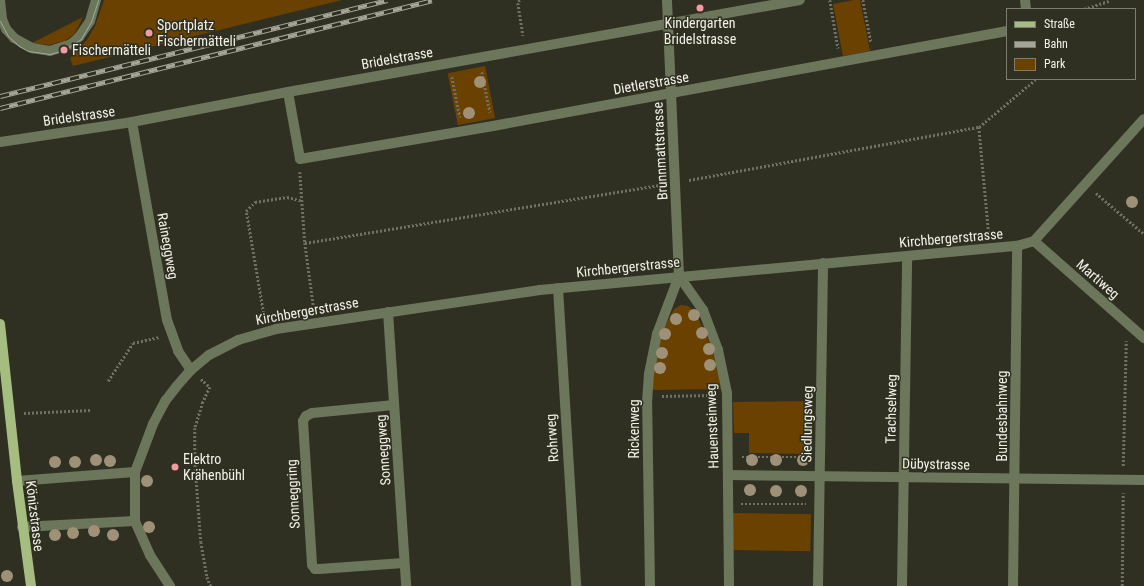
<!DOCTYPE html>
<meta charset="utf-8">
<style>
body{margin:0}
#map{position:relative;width:1144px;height:586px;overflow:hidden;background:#303022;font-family:"Roboto Condensed",sans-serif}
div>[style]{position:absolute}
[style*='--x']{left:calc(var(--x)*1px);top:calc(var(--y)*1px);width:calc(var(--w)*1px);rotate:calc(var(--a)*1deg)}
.green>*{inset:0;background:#6b4100;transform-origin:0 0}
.path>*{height:2.5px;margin-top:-1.25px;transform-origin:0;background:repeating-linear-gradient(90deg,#707064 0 2px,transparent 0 4px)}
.minor>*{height:10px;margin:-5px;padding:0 5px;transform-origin:5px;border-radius:5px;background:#6b765a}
.major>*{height:10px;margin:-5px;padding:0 5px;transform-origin:5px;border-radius:5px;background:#a6bd82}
.tram>*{height:1px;margin:-0.5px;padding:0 0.5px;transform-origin:0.5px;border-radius:0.5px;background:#a5a59a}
.rail>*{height:4.5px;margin-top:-2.25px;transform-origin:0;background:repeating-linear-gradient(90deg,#303022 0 9px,#a5a59a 0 18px);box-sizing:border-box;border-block:1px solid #a5a59a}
.trees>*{width:12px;height:12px;margin:-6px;border-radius:50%;background:#9f9078}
.dots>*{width:11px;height:11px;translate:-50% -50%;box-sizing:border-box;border:2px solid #303022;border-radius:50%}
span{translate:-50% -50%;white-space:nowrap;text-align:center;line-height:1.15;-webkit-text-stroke:3px #303022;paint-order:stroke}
.poi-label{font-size:14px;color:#f1f1e8}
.left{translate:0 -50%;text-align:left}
.street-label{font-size:14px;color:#f1f1e8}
.legend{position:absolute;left:1006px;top:8px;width:130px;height:72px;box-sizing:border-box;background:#303022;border:1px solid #7d7d71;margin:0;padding:5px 7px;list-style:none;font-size:12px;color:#f1f1e8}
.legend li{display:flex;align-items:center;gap:8px;height:20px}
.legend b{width:20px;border:1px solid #7d7d71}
</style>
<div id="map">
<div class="green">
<i style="clip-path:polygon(104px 0,342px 0,73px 66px,70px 58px,87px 40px,95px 26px)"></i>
<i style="clip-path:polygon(854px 0,860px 0,870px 51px,843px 56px,833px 4px)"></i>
<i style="clip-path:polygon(83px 17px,75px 33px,65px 41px,49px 45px,32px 43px)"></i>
<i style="left:485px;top:66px;width:53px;height:38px;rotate:79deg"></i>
<i style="clip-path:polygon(681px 305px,688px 306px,695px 312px,703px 328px,713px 351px,721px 389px,653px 390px,653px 374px,662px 332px,674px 309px)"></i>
<i style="clip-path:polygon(813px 401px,812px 454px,749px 453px,749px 433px,734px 433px,733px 402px)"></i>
<i style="left:733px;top:513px;width:78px;height:37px;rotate:1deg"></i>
</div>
<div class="path">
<i style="--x:520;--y:0;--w:4;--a:124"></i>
<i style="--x:518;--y:3;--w:33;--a:81"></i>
<i style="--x:830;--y:0;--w:49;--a:80.5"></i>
<i style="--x:863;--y:0;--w:43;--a:79.2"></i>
<i style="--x:1084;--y:9;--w:28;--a:-18"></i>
<i style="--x:482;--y:72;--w:41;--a:78.7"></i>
<i style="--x:452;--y:77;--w:41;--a:78.7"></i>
<i style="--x:979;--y:127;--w:107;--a:84.7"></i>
<i style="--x:300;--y:172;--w:71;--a:86"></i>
<i style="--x:305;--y:243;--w:68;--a:82.3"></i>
<i style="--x:689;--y:180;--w:295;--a:-10.4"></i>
<i style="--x:979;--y:127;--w:75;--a:-40.1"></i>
<i style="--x:1096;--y:193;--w:63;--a:40.5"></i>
<i style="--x:305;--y:243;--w:361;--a:-9.3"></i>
<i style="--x:264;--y:317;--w:108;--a:-99.6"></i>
<i style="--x:246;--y:211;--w:13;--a:-45"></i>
<i style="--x:255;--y:202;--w:32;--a:-9"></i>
<i style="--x:287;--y:197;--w:16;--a:14"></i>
<i style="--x:201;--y:379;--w:12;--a:42"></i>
<i style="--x:210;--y:387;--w:17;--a:115"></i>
<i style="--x:203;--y:402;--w:27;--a:107"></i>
<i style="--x:195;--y:428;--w:33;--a:90"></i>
<i style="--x:195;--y:461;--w:81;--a:85.8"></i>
<i style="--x:201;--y:542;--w:36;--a:80"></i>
<i style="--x:207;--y:577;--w:10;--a:66"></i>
<i style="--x:108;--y:381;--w:45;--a:-56.7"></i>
<i style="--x:133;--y:343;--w:27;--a:-13"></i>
<i style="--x:662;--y:396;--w:51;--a:-1.1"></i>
<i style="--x:24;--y:413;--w:67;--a:-2.6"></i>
<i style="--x:742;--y:457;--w:65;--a:0"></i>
<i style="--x:1123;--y:466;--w:125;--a:-88.6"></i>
<i style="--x:741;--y:504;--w:65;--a:0"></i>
<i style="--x:1122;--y:586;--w:93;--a:-89.4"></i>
</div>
<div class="minor">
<i style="--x:0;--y:0;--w:19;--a:84"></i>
<i style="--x:2;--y:19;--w:11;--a:68"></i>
<i style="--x:6;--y:29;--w:12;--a:48"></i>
<i style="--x:14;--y:38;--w:21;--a:29"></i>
<i style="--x:32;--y:48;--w:18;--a:9"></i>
<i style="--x:50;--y:51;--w:22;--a:-18"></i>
<i style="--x:71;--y:44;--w:11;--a:-41"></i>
<i style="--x:79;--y:37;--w:19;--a:-55"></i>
<i style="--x:90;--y:21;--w:22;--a:-74"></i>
<i style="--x:1025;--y:0;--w:9;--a:84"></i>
<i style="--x:288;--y:92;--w:68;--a:79.8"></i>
<i style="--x:300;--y:159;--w:196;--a:-9.7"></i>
<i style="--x:493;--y:126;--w:523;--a:-10.47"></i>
<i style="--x:132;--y:122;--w:201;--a:80"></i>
<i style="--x:167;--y:320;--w:33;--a:70"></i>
<i style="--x:178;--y:351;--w:23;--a:56"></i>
<i style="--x:0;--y:142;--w:134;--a:-8.6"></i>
<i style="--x:132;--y:122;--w:159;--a:-10.9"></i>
<i style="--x:288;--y:92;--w:520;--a:-10.19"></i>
<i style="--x:1034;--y:241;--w:147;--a:41.4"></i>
<i style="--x:679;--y:276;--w:42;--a:54.8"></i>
<i style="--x:703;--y:310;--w:43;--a:69.4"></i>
<i style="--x:718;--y:350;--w:44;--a:78.2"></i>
<i style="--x:727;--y:393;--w:193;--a:89.4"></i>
<i style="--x:558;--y:288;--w:299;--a:86.5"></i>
<i style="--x:388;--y:312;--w:275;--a:86.2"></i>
<i style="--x:394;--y:405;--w:82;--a:174.4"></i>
<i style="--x:312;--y:413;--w:7;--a:153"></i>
<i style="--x:306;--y:416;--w:6;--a:121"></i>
<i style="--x:303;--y:421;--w:144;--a:86.4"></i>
<i style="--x:312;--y:565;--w:5;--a:53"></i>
<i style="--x:315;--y:569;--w:4;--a:0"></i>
<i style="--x:319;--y:569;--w:85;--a:-4"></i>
<i style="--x:728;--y:475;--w:416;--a:0.7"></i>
<i style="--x:17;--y:481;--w:118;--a:-4.4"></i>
<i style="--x:22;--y:527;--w:113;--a:-3"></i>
<i style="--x:170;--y:586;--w:37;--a:-123"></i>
<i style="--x:150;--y:555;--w:37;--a:-114"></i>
<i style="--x:135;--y:521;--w:49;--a:-90"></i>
<i style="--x:135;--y:472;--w:51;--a:-69.4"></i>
<i style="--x:153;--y:424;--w:27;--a:-62"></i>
<i style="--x:166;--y:400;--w:16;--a:-52"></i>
<i style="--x:176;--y:387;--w:23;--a:-49"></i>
<i style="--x:191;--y:370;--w:23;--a:-40"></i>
<i style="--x:209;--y:355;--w:33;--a:-27"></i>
<i style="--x:238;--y:340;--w:40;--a:-16"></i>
<i style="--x:276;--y:329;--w:267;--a:-8.4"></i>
<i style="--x:540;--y:290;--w:479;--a:-5.3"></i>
<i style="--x:1017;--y:246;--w:18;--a:-16"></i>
<i style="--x:1034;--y:241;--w:164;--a:-48"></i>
<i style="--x:650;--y:586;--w:184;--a:-90.9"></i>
<i style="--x:647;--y:402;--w:28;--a:-86"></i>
<i style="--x:649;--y:374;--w:41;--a:-78.7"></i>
<i style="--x:657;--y:334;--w:62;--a:-69.2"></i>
<i style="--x:679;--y:276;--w:276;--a:-92.5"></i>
<i style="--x:818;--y:586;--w:323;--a:-89.1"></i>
<i style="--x:902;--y:586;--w:330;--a:-89.1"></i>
<i style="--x:1013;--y:586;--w:340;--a:-89.3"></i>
</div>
<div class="major">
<i style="--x:0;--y:324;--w:158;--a:83.8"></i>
<i style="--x:17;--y:481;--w:106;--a:82.4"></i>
</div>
<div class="tram">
<i style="--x:0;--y:21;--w:17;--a:62"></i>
<i style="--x:8;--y:36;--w:15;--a:42"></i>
<i style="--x:19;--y:46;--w:10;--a:29"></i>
<i style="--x:28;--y:51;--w:22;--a:8"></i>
<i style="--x:50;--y:54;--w:15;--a:-16"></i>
<i style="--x:64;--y:50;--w:20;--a:-33"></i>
<i style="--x:81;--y:39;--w:20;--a:-60"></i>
<i style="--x:91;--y:22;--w:23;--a:-72"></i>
</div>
<div class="rail">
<i style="--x:0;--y:96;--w:399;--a:-13.9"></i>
<i style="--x:0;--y:108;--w:445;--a:-14"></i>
</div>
<div class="trees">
<i style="left:480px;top:82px"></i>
<i style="left:469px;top:113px"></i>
<i style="left:1132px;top:202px"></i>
<i style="left:694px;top:315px"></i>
<i style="left:676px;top:319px"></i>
<i style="left:702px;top:333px"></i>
<i style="left:665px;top:334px"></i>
<i style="left:709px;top:349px"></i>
<i style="left:662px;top:353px"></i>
<i style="left:710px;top:365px"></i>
<i style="left:660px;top:368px"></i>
<i style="left:96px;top:460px"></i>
<i style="left:752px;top:460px"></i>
<i style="left:776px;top:460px"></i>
<i style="left:803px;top:460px"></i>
<i style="left:110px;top:461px"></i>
<i style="left:55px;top:462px"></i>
<i style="left:75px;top:462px"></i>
<i style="left:147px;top:481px"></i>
<i style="left:750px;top:490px"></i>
<i style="left:776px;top:491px"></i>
<i style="left:801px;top:491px"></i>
<i style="left:149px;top:527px"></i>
<i style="left:94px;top:531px"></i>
<i style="left:73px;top:533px"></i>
<i style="left:55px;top:535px"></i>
<i style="left:113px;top:535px"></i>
<i style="left:7px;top:576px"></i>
</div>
<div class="dots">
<i style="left:700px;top:8px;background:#f49aa3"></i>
<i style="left:149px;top:33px;background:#f49aa3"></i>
<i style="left:64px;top:50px;background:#f49aa3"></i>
<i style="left:175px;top:467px;background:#f49aa3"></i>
</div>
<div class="poi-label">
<span style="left:700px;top:31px">Kindergarten<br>Bridelstrasse</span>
<span class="left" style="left:157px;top:33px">Sportplatz<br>Fischermätteli</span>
<span class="left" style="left:72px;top:50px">Fischermätteli</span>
<span class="left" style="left:183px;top:467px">Elektro<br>Krähenbühl</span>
</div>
<div class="street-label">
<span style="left:397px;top:58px;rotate:-10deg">Bridelstrasse</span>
<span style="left:651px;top:83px;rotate:-10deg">Dietlerstrasse</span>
<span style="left:79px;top:116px;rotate:-8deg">Bridelstrasse</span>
<span style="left:660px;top:151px;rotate:-93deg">Brunnmattstrasse</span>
<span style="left:951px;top:238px;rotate:-5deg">Kirchbergerstrasse</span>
<span style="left:168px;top:246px;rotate:80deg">Raineggweg</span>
<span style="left:628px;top:267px;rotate:-6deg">Kirchbergerstrasse</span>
<span style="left:1098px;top:279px;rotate:41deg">Martiweg</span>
<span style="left:307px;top:311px;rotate:-10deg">Kirchbergerstrasse</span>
<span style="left:891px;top:409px;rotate:-89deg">Trachselweg</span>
<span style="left:1002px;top:416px;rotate:-90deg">Bundesbahnweg</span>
<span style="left:807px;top:424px;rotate:-89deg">Siedlungsweg</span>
<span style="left:712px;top:426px;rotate:-92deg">Hauensteinweg</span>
<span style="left:634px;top:429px;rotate:-90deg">Rickenweg</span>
<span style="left:552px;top:438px;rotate:-94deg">Rohrweg</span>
<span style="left:383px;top:450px;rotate:-94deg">Sonneggweg</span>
<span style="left:936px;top:464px;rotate:1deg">Dübystrasse</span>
<span style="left:293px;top:494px;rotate:-93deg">Sonneggring</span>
<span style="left:35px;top:516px;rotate:83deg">Könizstrasse</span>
</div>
<ul class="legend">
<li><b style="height:5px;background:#a6bd82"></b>Straße</li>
<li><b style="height:5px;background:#a5a59a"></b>Bahn</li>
<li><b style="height:11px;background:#6b4100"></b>Park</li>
</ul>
</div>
